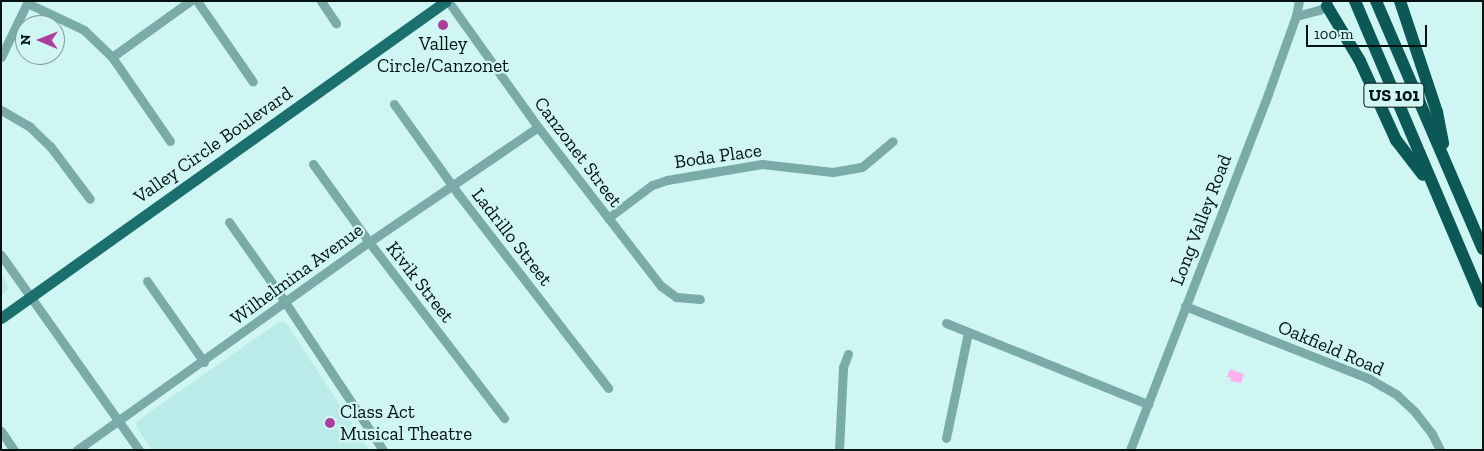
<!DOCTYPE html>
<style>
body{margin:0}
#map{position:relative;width:1484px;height:451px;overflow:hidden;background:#cff6f3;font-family:"Zilla Slab",serif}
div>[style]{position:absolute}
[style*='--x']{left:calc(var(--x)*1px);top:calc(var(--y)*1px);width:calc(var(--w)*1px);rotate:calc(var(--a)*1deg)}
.built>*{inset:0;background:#baebe8}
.water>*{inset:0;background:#fbb2ed}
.minor>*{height:9px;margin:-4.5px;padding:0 4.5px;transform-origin:4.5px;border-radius:4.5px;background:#7baba9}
.major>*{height:11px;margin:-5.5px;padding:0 5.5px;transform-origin:5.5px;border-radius:5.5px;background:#1b706e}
.highway>*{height:12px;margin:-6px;padding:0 6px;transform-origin:6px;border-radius:6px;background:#0b5856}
.dots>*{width:14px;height:14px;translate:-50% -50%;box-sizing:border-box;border:2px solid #cff6f3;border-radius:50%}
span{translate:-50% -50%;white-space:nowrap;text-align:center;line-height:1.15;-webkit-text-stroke:4.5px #cff6f3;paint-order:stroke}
.shield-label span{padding:1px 4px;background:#cff6f3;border:1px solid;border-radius:4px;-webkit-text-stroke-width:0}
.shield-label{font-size:18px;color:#051212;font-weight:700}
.poi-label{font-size:19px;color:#051212}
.left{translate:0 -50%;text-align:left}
.street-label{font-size:19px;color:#051212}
.frame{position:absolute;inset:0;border:2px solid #051212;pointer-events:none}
.north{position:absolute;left:15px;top:15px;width:50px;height:50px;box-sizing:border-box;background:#cff6f3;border:1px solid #7e9b99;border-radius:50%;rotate:271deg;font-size:14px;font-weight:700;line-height:20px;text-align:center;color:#051212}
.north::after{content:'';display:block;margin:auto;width:18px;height:22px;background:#ac3e9d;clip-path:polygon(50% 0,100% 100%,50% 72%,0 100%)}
.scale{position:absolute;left:1306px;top:25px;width:121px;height:22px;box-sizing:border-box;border:2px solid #051212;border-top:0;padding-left:6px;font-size:15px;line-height:18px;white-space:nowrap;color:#051212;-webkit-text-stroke:4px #cff6f3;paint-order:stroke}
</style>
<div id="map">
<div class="built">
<i style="clip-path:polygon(1px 274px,9px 288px,1px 296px)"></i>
<i style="clip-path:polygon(283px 321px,286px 323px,369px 450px,152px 450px,136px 427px,137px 421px,279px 322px)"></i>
</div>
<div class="water">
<i style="clip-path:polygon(1230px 369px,1244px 374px,1241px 383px,1230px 381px,1231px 378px,1227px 377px)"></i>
</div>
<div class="minor">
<i style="--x:197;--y:1;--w:98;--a:55.3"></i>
<i style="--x:321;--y:1;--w:27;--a:56"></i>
<i style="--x:448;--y:1;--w:155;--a:54.5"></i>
<i style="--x:538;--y:127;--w:201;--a:52.3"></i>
<i style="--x:661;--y:286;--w:19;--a:36"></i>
<i style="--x:676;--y:297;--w:24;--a:5"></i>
<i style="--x:27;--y:3;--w:63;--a:25.3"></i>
<i style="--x:84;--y:30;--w:39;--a:44"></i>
<i style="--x:112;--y:57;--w:102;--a:55.4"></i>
<i style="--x:1296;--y:16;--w:24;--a:-15"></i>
<i style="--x:1319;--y:10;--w:9;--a:-27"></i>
<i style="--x:1327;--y:6;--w:5;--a:-79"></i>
<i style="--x:1;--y:57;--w:62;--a:-64.3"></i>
<i style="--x:112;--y:57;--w:96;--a:-35.7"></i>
<i style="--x:394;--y:104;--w:112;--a:54.5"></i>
<i style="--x:459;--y:195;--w:244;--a:52.3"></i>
<i style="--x:1;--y:110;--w:34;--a:30"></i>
<i style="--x:30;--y:127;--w:28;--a:44"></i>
<i style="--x:50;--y:146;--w:66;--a:53"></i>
<i style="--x:313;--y:164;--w:96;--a:54.3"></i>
<i style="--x:369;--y:242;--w:222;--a:52.5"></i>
<i style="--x:608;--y:218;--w:55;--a:-36.9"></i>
<i style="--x:652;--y:185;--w:16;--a:-18"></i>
<i style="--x:667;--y:180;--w:96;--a:-9.6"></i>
<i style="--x:762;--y:164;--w:71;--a:6.4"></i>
<i style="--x:833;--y:172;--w:29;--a:-10"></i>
<i style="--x:862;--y:167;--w:40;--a:-40"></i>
<i style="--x:229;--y:222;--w:87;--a:54.8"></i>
<i style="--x:279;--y:293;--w:188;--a:56.5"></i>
<i style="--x:1;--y:255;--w:239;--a:54.7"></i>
<i style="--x:147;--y:281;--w:99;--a:54.9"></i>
<i style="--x:1185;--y:306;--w:197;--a:21.5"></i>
<i style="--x:1368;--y:378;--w:34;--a:30"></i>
<i style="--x:1397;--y:395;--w:25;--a:43"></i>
<i style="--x:1415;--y:412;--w:28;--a:52"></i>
<i style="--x:1432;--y:434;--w:18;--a:63"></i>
<i style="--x:946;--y:323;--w:218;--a:21.9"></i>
<i style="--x:1;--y:431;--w:23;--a:56"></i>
<i style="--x:946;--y:438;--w:107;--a:-78.2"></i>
<i style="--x:77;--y:450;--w:359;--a:-35.5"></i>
<i style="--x:369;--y:242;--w:204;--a:-34.2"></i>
<i style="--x:839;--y:450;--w:83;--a:-87.2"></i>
<i style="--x:843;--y:367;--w:14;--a:-69"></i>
<i style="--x:1130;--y:450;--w:382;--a:-68.8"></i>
<i style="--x:1268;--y:94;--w:83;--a:-70.3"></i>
<i style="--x:1296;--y:16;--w:15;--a:-79"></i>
</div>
<div class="major">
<i style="--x:1;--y:318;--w:546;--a:-35.46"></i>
</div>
<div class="highway">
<i style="--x:1355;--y:1;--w:327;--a:67"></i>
<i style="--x:1376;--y:1;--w:270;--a:66.7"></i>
<i style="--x:1400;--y:1;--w:117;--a:71.6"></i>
<i style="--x:1437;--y:112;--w:32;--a:79"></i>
<i style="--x:1327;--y:6;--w:64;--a:59"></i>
<i style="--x:1360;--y:61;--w:87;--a:65.5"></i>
<i style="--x:1396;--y:140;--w:44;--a:52.4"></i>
</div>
<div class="dots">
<i style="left:443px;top:25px;background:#ac3e9d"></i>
<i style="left:330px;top:423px;background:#ac3e9d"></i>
</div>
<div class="shield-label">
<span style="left:1394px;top:95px">US 101</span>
</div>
<div class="poi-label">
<span style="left:443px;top:55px">Valley<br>Circle/Canzonet</span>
<span class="left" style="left:340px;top:423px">Class Act<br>Musical Theatre</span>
</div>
<div class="street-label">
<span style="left:213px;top:145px;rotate:-35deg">Valley Circle Boulevard</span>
<span style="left:578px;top:152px;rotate:53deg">Canzonet Street</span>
<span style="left:718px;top:156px;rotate:-8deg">Boda Place</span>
<span style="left:1201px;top:220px;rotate:-69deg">Long Valley Road</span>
<span style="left:512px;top:237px;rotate:52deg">Ladrillo Street</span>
<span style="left:297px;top:274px;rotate:-36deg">Wilhelmina Avenue</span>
<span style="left:420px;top:282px;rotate:52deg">Kivik Street</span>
<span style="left:1331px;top:348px;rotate:23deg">Oakfield Road</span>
</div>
<div class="frame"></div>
<div class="north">N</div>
<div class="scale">100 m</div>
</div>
